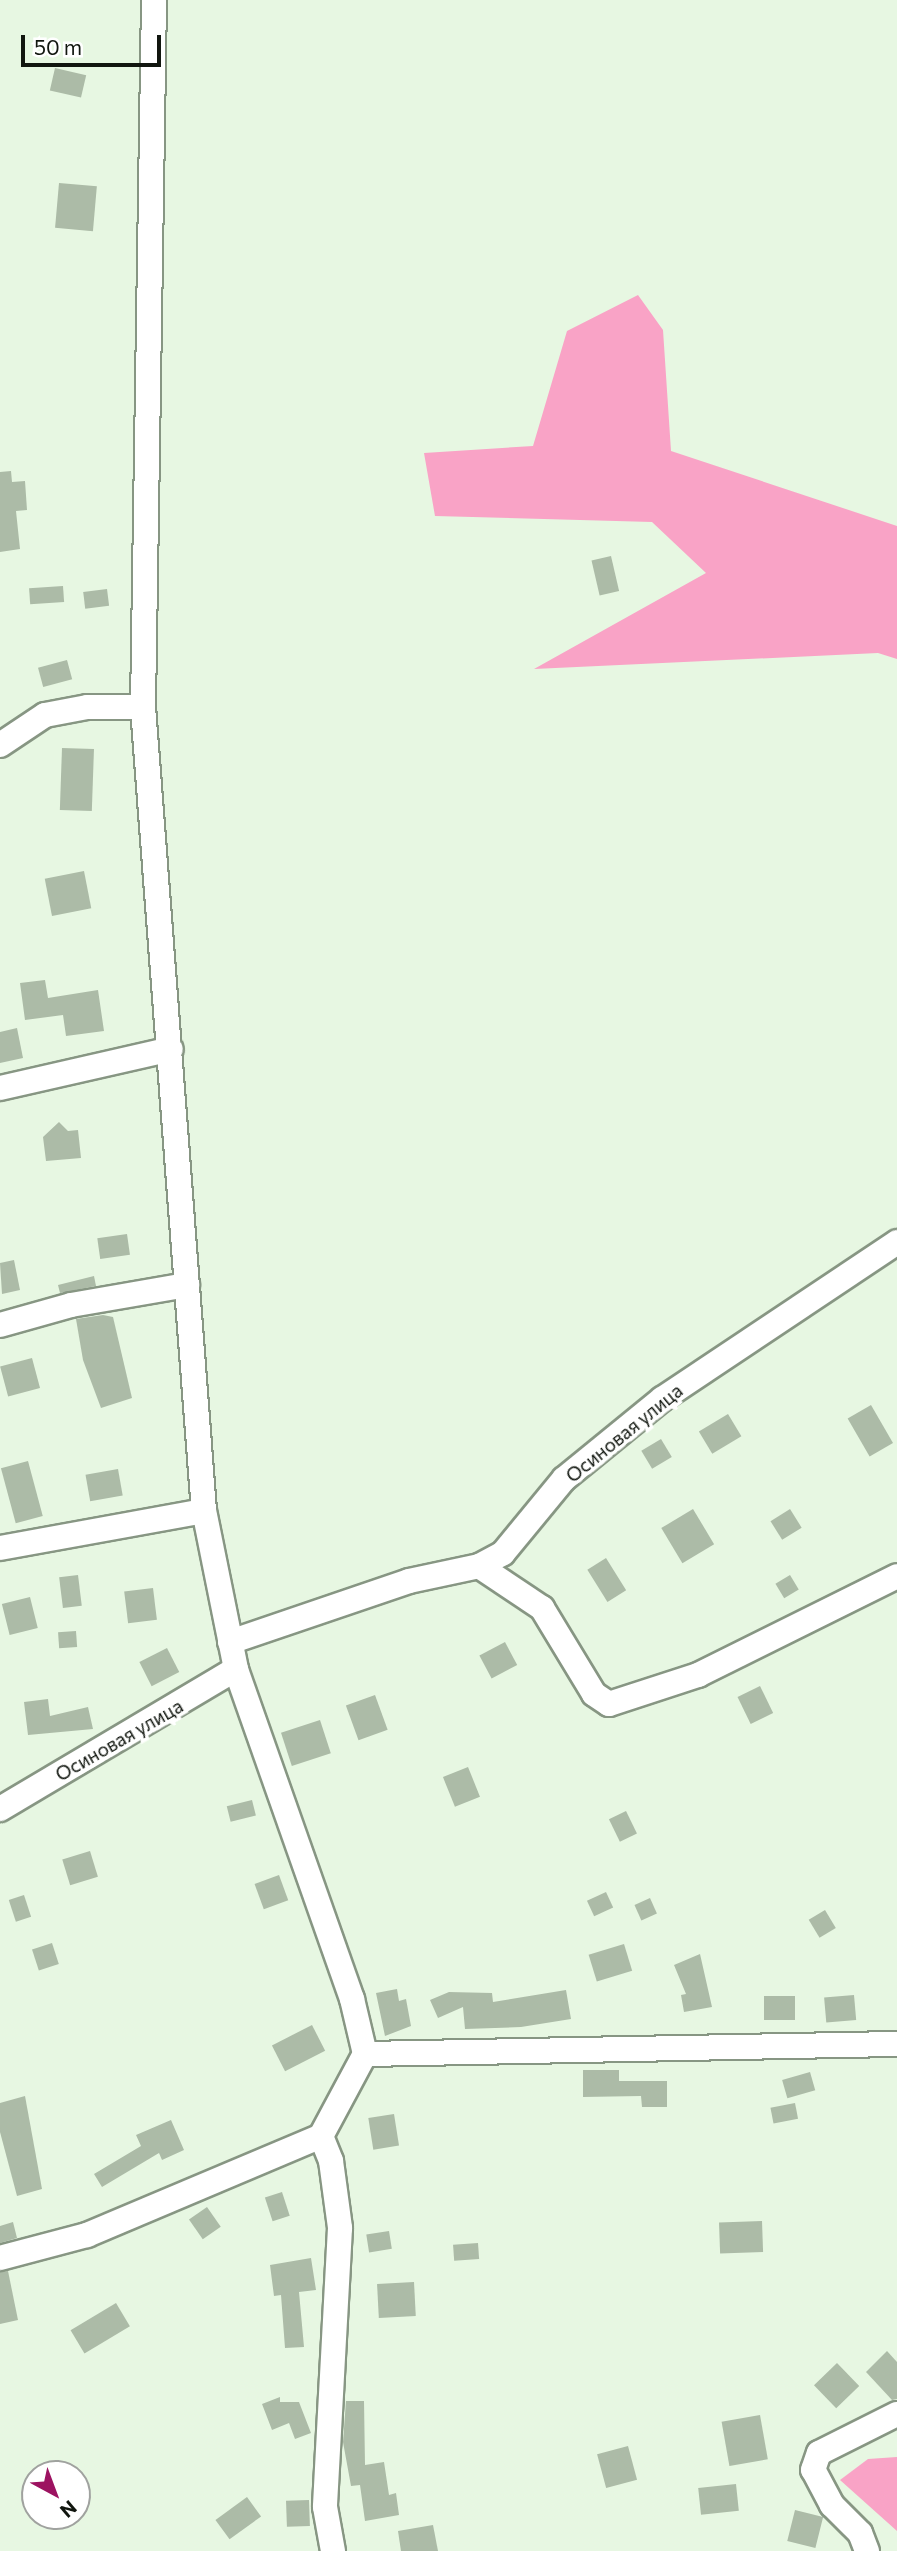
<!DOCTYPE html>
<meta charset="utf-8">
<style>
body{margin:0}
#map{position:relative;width:897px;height:2551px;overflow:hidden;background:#e7f7e2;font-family:Commissioner,sans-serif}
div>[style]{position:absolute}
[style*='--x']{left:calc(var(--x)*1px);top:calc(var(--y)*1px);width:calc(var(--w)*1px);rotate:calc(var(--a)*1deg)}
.green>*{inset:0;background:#f9a3c6}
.building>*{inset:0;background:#acbba7;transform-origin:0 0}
.roads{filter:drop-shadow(2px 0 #879683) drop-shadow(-2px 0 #879683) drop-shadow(0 2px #879683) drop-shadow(0 -2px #879683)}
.minor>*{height:24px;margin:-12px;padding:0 12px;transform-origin:12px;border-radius:12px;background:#fff}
span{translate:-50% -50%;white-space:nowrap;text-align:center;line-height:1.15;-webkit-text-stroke:7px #fff;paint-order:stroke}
.street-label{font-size:19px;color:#11160f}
.north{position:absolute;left:21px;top:2460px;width:70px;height:70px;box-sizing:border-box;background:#fff;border:2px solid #a0a29f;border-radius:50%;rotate:139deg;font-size:19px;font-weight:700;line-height:28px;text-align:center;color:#11160f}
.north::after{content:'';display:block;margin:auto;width:24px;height:32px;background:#9d1361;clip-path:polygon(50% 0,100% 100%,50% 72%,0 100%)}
.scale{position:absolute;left:21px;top:35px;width:140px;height:32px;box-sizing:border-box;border:4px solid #11160f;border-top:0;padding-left:9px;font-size:21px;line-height:24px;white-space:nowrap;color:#11160f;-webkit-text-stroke:5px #fff;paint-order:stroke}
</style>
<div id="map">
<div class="green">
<i style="clip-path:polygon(638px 295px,663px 330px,671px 451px,897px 526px,897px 659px,878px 653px,534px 669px,706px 573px,652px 522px,435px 516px,424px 453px,533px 446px,567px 331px)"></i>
<i style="clip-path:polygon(897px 2457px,897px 2531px,840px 2480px,868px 2459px)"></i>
</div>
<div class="building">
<i style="left:55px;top:68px;width:32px;height:23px;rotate:13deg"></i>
<i style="left:59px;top:183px;width:38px;height:45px;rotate:5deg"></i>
<i style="clip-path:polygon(11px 471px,12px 482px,25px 481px,27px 510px,16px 511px,20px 549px,0 552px,0 472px)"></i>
<i style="left:611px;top:556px;width:36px;height:20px;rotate:77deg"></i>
<i style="left:63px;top:586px;width:16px;height:34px;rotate:86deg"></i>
<i style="left:107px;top:589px;width:17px;height:24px;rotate:83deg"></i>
<i style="left:67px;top:660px;width:20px;height:30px;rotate:75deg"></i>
<i style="left:62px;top:748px;width:32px;height:62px;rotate:2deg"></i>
<i style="left:84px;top:871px;width:38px;height:40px;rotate:79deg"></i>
<i style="clip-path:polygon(45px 980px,48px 998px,98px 990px,104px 1031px,66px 1036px,63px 1015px,25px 1020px,20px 983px)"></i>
<i style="clip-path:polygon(17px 1028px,23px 1058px,0 1063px,0 1032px)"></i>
<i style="clip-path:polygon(59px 1122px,68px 1131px,78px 1130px,81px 1158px,46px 1161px,43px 1137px)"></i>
<i style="left:127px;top:1234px;width:21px;height:30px;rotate:82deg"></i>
<i style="clip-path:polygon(14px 1260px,20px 1290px,2px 1294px,0 1263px)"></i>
<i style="clip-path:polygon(94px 1276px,96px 1286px,60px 1293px,58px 1285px)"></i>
<i style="clip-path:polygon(103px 1315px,113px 1317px,132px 1398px,101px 1408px,83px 1360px,76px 1319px)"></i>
<i style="left:32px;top:1358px;width:31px;height:33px;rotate:75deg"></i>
<i style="left:871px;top:1405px;width:44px;height:27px;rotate:60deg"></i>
<i style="left:728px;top:1414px;width:26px;height:34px;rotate:59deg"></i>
<i style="left:661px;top:1439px;width:21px;height:23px;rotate:59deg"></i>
<i style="left:28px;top:1461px;width:57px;height:28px;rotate:75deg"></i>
<i style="left:118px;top:1469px;width:27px;height:33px;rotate:80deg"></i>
<i style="left:693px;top:1509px;width:41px;height:37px;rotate:59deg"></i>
<i style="left:790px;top:1509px;width:22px;height:23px;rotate:58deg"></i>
<i style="left:606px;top:1558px;width:38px;height:22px;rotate:58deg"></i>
<i style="left:78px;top:1575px;width:31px;height:19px;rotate:83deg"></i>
<i style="left:790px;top:1575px;width:17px;height:17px;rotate:59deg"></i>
<i style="left:153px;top:1588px;width:32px;height:29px;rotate:83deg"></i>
<i style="left:30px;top:1597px;width:32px;height:29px;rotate:76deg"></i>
<i style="left:76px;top:1631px;width:16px;height:18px;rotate:86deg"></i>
<i style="left:505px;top:1642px;width:26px;height:29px;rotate:62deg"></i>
<i style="left:167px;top:1648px;width:27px;height:31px;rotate:63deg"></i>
<i style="left:760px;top:1686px;width:30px;height:25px;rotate:64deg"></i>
<i style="left:375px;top:1695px;width:37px;height:31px;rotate:70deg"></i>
<i style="clip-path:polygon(48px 1699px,50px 1716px,88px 1707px,93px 1729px,28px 1735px,24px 1702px)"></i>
<i style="left:320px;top:1720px;width:35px;height:41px;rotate:72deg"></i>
<i style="left:468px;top:1767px;width:32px;height:27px;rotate:68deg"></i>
<i style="left:252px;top:1800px;width:16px;height:26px;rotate:76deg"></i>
<i style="left:626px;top:1811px;width:25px;height:19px;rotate:64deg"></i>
<i style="left:90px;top:1851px;width:27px;height:29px;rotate:73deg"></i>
<i style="left:279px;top:1875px;width:27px;height:26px;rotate:70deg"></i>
<i style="left:606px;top:1892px;width:17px;height:21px;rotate:65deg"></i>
<i style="left:24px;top:1895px;width:23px;height:16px;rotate:72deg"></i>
<i style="left:650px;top:1898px;width:17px;height:17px;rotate:66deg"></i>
<i style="left:825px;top:1910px;width:21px;height:19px;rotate:59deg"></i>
<i style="left:52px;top:1943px;width:22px;height:21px;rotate:72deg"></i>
<i style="left:624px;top:1944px;width:28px;height:37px;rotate:73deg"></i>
<i style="clip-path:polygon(700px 1954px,712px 2007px,684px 2012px,681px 1995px,686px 1994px,674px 1965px)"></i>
<i style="clip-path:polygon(397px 1989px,399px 2001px,406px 1999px,411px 2026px,385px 2036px,376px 1993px)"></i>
<i style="clip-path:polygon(566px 1990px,571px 2019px,521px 2027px,465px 2029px,463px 2007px,438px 2018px,430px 2000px,449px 1992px,492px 1993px,493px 2002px)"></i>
<i style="left:854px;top:1995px;width:25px;height:30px;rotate:85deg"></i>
<i style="left:764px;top:1996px;width:31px;height:24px"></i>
<i style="left:312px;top:2025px;width:29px;height:45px;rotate:63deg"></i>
<i style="clip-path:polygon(583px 2070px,619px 2070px,619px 2081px,667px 2081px,667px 2107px,642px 2107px,641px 2096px,583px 2097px)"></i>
<i style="left:810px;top:2072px;width:19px;height:29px;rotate:74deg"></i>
<i style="clip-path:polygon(25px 2096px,42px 2189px,17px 2196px,0 2132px,0 2103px)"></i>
<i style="left:795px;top:2103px;width:16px;height:25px;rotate:79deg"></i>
<i style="left:394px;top:2114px;width:32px;height:26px;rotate:81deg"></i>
<i style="clip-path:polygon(171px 2120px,184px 2150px,162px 2160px,159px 2153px,102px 2187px,94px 2174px,141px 2146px,136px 2135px)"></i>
<i style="left:282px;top:2192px;width:25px;height:18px;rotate:72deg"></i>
<i style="left:207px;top:2207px;width:24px;height:22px;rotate:55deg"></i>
<i style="left:762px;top:2221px;width:31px;height:43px;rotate:88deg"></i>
<i style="clip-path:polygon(13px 2222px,17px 2238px,0 2243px,0 2226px)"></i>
<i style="left:389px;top:2231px;width:18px;height:23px;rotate:81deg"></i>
<i style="left:478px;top:2243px;width:16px;height:25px;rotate:86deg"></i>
<i style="clip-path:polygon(311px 2258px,316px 2290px,299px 2292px,304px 2347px,285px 2348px,281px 2295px,274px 2296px,270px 2265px)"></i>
<i style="clip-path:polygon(8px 2271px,18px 2320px,0 2324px,0 2272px)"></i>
<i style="left:414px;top:2282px;width:34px;height:37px;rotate:87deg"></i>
<i style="left:116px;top:2303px;width:27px;height:53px;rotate:59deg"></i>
<i style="clip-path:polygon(887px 2351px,897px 2362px,897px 2399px,892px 2400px,866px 2372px)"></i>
<i style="left:837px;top:2363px;width:32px;height:32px;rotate:46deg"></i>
<i style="clip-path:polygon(280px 2397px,280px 2402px,299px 2402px,311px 2433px,295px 2439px,289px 2423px,272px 2430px,262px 2404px)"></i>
<i style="clip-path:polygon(346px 2401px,364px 2401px,365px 2465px,384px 2462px,389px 2495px,396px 2493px,399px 2515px,365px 2521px,360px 2485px,351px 2486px,343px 2442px)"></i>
<i style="left:760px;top:2415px;width:45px;height:39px;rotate:80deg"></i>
<i style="left:628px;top:2446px;width:35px;height:32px;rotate:75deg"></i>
<i style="left:736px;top:2484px;width:27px;height:38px;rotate:84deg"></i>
<i style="left:247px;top:2497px;width:24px;height:39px;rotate:54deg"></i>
<i style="left:309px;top:2500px;width:26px;height:23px;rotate:88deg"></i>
<i style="left:795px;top:2510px;width:29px;height:32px;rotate:14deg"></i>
<i style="clip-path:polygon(433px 2525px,438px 2551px,401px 2551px,398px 2531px)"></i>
</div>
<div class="roads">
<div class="minor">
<i style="--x:0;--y:745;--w:54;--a:-33.7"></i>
<i style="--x:45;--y:715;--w:43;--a:-10.8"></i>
<i style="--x:87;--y:707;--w:56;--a:0"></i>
<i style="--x:0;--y:1088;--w:175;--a:-12.8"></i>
<i style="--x:0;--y:1325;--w:74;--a:-15.7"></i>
<i style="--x:71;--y:1305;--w:118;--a:-9.8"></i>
<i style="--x:0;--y:1548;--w:207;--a:-10.3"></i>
<i style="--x:479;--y:1566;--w:76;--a:33.7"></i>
<i style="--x:542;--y:1608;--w:100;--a:58.8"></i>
<i style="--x:594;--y:1694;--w:18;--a:34"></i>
<i style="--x:609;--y:1704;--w:94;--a:-18"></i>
<i style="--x:698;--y:1675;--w:222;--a:-26.4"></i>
<i style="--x:230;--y:1642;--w:189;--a:-18.8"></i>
<i style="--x:409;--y:1581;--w:72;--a:-12.1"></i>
<i style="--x:479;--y:1566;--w:27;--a:-28"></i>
<i style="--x:503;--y:1553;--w:96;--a:-50.5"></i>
<i style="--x:564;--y:1479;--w:127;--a:-39.2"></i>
<i style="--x:662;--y:1399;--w:283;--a:-33.7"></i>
<i style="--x:0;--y:1809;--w:274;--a:-30.7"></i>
<i style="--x:365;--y:2054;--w:532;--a:-1.08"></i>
<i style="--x:321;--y:2136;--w:27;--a:68"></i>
<i style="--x:331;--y:2161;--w:68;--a:82.3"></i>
<i style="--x:340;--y:2228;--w:279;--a:93.1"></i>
<i style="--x:325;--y:2507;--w:45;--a:79.7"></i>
<i style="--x:0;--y:2258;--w:90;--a:-14.8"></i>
<i style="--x:87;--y:2235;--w:254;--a:-22.9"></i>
<i style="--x:321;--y:2136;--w:93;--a:-61.8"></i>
<i style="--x:365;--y:2054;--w:57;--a:-103.3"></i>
<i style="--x:352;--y:1999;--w:350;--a:-109.4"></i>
<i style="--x:236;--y:1669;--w:161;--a:-101.4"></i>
<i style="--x:204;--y:1511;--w:806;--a:-94.34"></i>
<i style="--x:143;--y:707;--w:707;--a:-89.11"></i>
<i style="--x:867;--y:2551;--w:19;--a:-111"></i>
<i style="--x:860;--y:2533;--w:40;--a:-135"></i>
<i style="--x:832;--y:2505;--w:40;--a:-118"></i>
<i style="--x:813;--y:2470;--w:18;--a:-71"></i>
<i style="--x:819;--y:2453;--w:87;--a:-26.6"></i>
</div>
</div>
<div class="street-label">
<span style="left:624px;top:1433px;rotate:-39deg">Осиновая улица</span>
<span style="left:119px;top:1740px;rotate:-30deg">Осиновая улица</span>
</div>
<div class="north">N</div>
<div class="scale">50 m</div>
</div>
